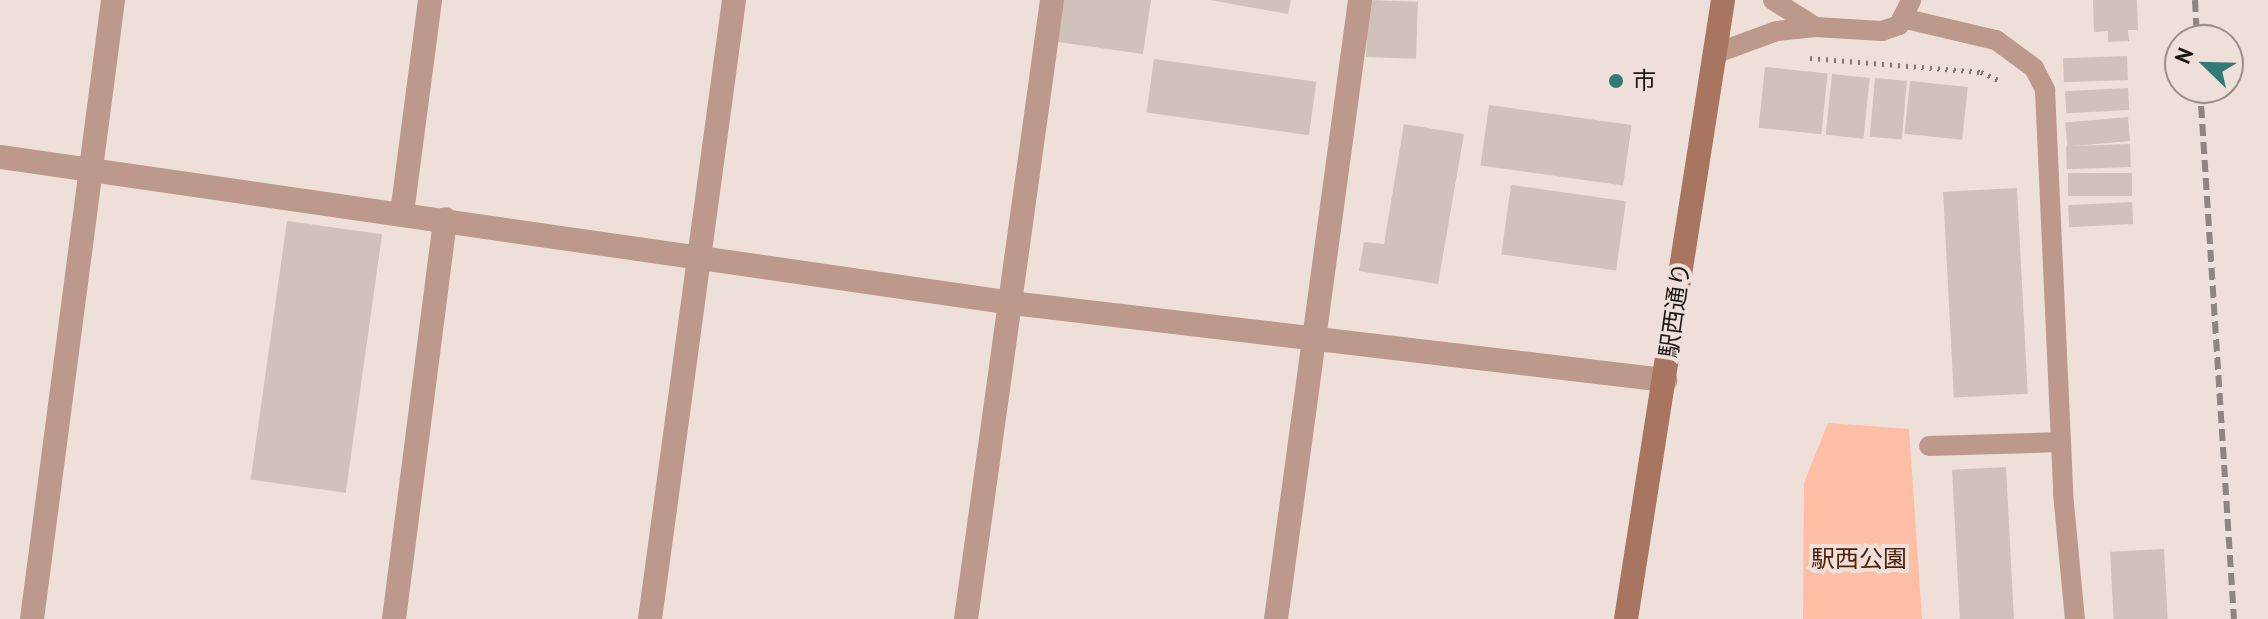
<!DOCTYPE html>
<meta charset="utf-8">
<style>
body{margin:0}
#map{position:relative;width:2268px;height:619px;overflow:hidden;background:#eedfd9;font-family:"PT Sans","Noto Sans JP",sans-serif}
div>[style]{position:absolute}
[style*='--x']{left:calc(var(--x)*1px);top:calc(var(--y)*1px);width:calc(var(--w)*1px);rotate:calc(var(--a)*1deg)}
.green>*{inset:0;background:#fdbea4}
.building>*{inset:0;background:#d0c1bb;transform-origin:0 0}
.path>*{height:5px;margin-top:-2.5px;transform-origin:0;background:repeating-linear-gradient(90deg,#7f7672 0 2px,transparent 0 8px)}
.lane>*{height:20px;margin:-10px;padding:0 10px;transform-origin:10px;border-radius:10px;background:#bc998b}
.street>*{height:24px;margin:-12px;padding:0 12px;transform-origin:12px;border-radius:12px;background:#bc998b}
.secondary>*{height:24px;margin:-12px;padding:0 12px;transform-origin:12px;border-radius:12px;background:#a77560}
.rail>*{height:6px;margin-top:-3px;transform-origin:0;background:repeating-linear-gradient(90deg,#8e8480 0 12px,transparent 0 18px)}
.dots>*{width:22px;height:22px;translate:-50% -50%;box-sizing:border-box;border:4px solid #eedfd9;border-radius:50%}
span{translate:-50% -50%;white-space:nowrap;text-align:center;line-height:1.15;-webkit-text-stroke:8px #eedfd9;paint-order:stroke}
.poi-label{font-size:24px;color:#1d1816}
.left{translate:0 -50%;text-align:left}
.street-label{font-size:24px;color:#1d1816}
.park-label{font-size:24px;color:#512009}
.north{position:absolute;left:2164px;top:24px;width:80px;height:80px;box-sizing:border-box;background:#eedfd9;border:2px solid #9a8f8b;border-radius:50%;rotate:293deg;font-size:22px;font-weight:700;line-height:32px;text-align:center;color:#1d1816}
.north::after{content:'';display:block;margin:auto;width:28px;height:36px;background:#317a78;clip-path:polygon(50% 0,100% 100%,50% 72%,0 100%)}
</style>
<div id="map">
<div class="green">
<i style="clip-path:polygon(1828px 423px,1909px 429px,1922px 619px,1803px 619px,1804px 483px)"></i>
</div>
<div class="building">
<i style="clip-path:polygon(1064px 0,1151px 0,1143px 54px,1058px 42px)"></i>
<i style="clip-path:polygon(1210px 0,1291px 0,1288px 14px)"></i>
<i style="left:1368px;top:0;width:50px;height:57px;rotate:2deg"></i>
<i style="clip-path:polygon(2093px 0,2137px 0,2138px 30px,2128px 30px,2129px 41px,2108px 42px,2108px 31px,2094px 32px)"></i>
<i style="left:2127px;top:56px;width:24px;height:64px;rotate:88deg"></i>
<i style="left:1154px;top:59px;width:164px;height:54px;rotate:8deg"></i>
<i style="left:1765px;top:67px;width:63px;height:61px;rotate:6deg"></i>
<i style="left:1832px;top:74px;width:38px;height:61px;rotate:6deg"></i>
<i style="left:1875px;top:78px;width:32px;height:59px;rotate:5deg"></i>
<i style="left:1910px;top:81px;width:58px;height:53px;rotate:6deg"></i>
<i style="left:2128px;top:88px;width:22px;height:63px;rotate:87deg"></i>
<i style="left:1489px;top:105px;width:144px;height:61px;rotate:8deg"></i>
<i style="left:2128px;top:117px;width:24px;height:63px;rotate:85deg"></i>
<i style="clip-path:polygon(1404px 124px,1464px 134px,1438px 284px,1359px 271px,1364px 242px,1384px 244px)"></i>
<i style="left:2130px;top:144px;width:23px;height:64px;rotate:88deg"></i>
<i style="left:2132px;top:173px;width:23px;height:64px;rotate:90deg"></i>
<i style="left:1511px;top:185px;width:116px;height:70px;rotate:8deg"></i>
<i style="left:2017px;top:188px;width:206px;height:74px;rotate:87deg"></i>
<i style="left:2132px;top:202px;width:22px;height:64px;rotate:87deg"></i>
<i style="left:287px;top:221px;width:96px;height:261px;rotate:8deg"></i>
<i style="left:2006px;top:467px;width:152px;height:54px;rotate:87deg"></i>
<i style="left:2164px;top:549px;width:70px;height:54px;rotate:87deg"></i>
</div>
<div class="path">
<i style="--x:1810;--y:58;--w:172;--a:4.7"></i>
<i style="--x:1981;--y:72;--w:19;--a:25"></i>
</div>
<div class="lane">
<i style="--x:1773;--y:0;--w:50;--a:32.7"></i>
<i style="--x:1902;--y:18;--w:97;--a:13.2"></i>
<i style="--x:1996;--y:40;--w:47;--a:36.4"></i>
<i style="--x:2034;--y:68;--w:25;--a:63"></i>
<i style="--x:2045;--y:90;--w:403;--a:87.4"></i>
<i style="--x:2063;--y:493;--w:127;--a:84.6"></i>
<i style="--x:1714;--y:54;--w:67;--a:-20.1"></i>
<i style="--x:1777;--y:31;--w:38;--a:-6"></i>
<i style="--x:1815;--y:27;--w:67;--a:3.4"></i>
<i style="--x:1882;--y:31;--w:18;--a:-19"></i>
<i style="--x:1899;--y:25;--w:28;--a:-64"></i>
<i style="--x:1929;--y:446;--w:132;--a:-1.7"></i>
</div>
<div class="street">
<i style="--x:0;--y:157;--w:1022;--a:8.21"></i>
<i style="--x:1012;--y:303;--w:658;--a:6.73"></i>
<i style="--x:402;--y:213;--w:215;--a:-82.5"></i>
<i style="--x:32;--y:619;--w:624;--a:-82.54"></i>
<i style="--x:394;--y:619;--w:403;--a:-82.7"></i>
<i style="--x:650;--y:619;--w:625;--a:-82.27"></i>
<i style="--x:966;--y:619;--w:625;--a:-82.09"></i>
<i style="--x:1276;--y:619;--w:625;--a:-82.27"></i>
</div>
<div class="secondary">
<i style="--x:1626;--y:619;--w:627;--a:-81.09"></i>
</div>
<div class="rail">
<i style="--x:2195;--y:0;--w:40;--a:87.1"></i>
<i style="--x:2200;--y:88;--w:532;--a:86.34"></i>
</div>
<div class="dots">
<i style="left:1616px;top:81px;background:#317a78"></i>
</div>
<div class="poi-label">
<span class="left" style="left:1632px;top:81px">市</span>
</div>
<div class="street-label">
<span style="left:1675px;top:310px;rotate:-82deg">駅西通り</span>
</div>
<div class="park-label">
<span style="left:1859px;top:559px">駅西公園</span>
</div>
<div class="north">N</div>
</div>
